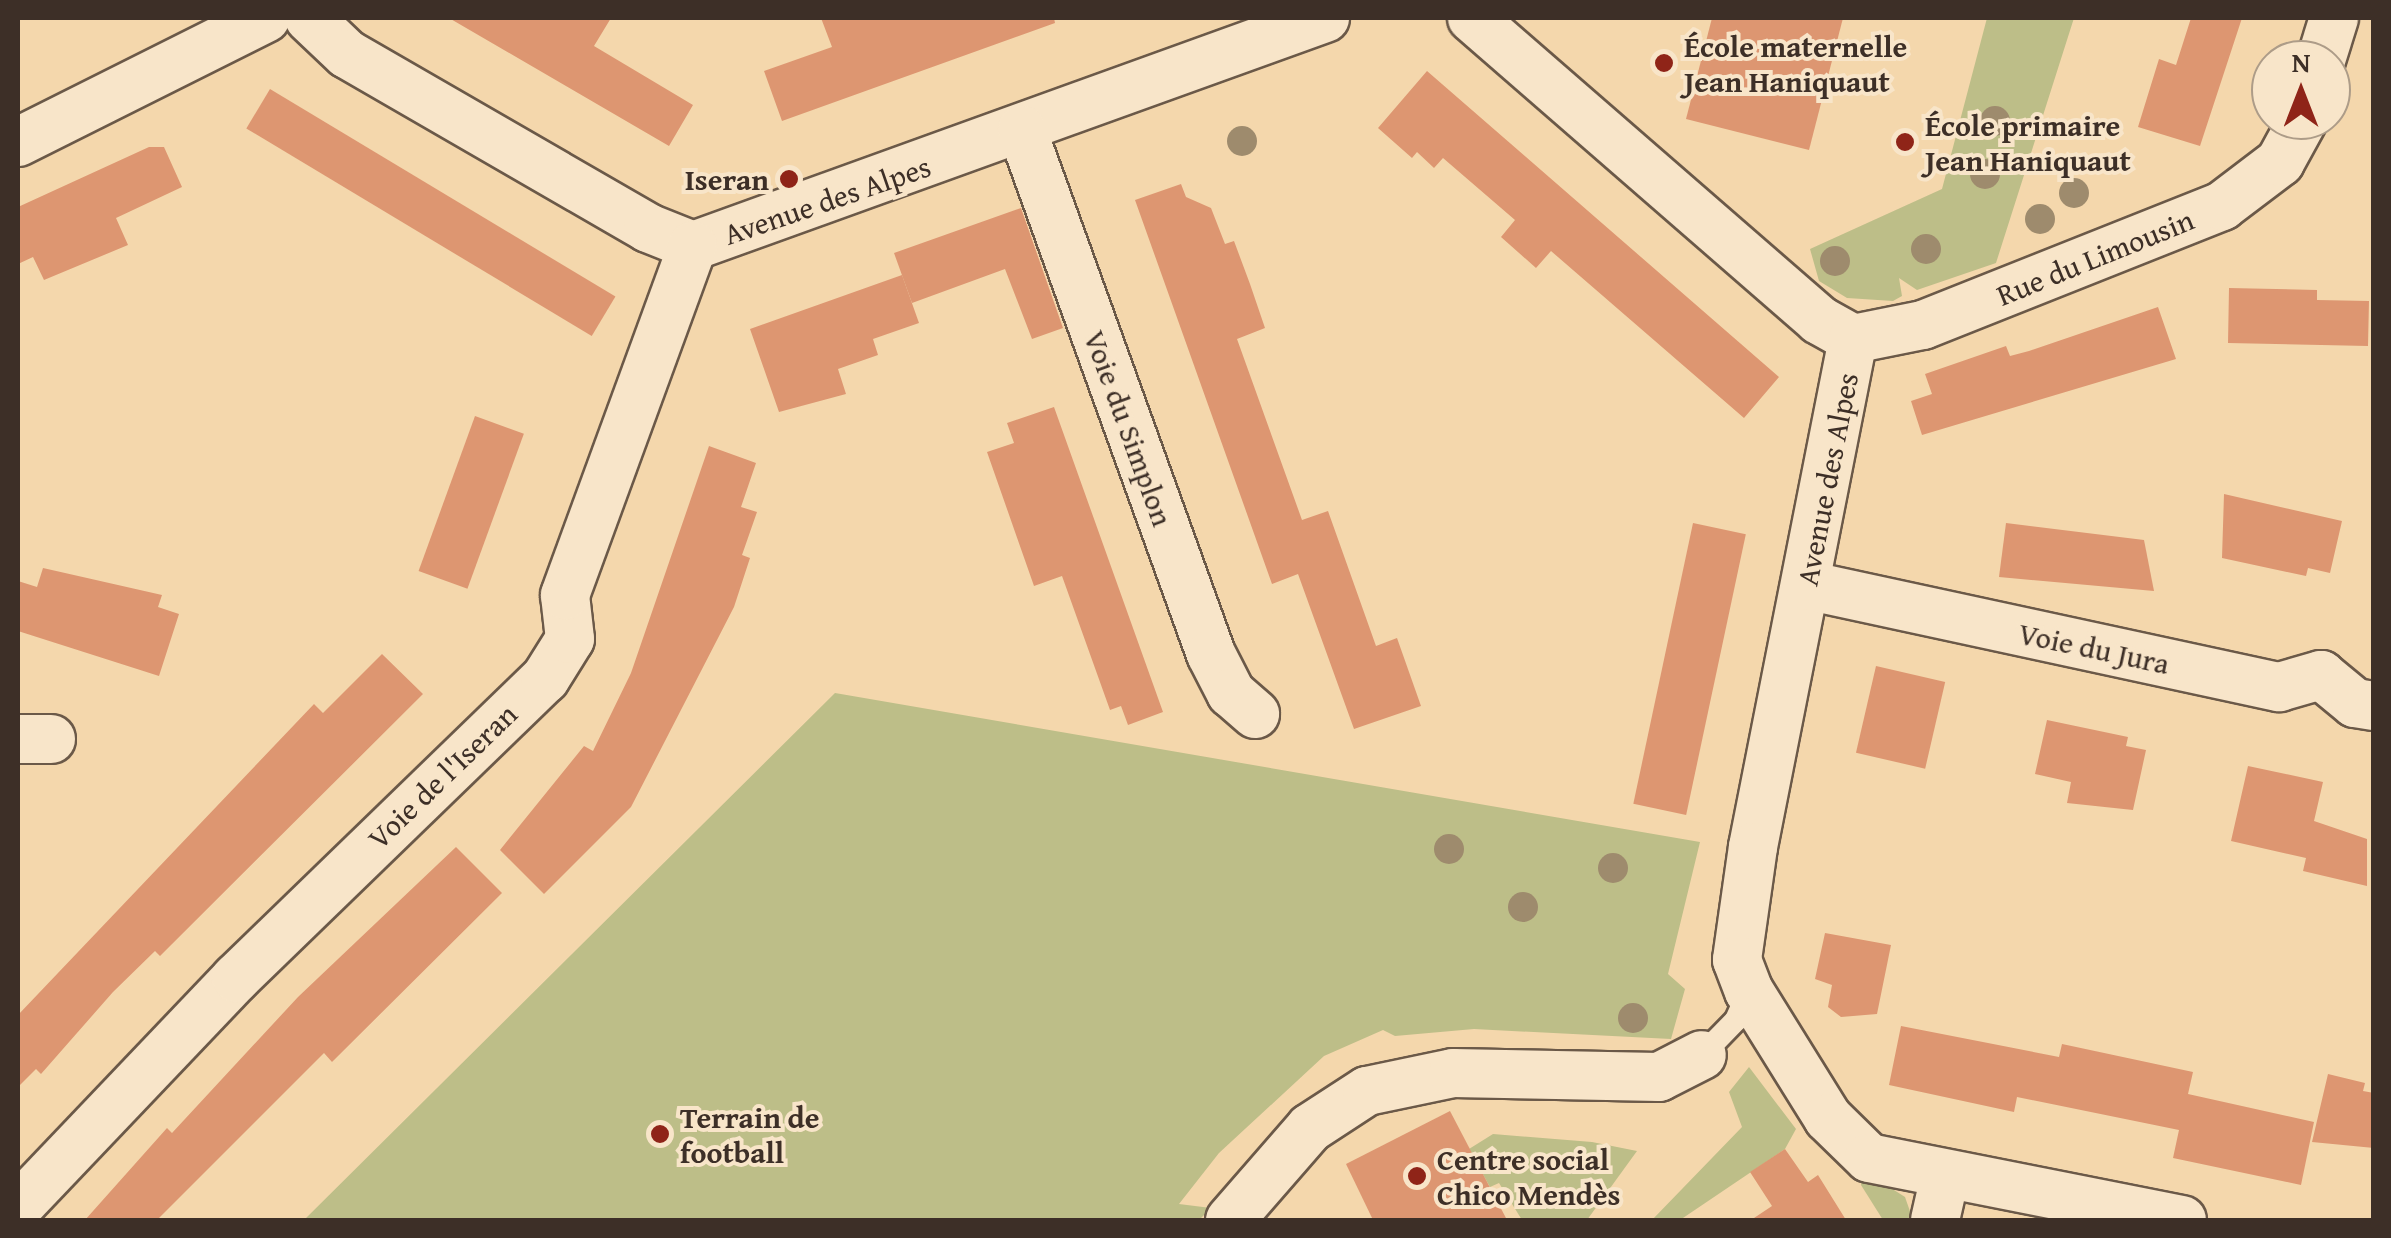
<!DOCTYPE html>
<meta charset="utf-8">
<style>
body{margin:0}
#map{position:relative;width:2391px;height:1238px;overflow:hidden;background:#f4d7ac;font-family:"Gentium Book Plus",serif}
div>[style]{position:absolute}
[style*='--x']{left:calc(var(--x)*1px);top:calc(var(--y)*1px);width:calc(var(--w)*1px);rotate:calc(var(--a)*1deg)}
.green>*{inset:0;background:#bdbe88}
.building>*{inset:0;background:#dd9671;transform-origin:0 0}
.roads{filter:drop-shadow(2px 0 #6b5948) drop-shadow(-2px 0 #6b5948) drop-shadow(0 2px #6b5948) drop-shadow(0 -2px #6b5948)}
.service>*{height:22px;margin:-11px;padding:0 11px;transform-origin:11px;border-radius:11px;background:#f8e5c9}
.minor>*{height:48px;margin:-24px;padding:0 24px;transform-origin:24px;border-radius:24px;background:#f8e5c9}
.trees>*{width:30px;height:30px;margin:-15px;border-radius:50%;background:#9e8b6d}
.dots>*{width:28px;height:28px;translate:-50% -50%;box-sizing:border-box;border:5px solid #f8e5c9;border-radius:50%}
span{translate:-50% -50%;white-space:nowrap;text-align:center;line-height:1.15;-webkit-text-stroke:8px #f8e5c9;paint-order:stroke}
.poi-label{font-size:30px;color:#3d2f27;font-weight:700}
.left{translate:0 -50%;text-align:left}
.right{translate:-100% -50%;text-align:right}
.street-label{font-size:30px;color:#3d2f27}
.frame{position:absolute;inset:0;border:20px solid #3d2f27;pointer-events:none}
.north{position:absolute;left:2251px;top:40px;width:100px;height:100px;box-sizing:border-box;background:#f8e5c9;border:2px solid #ad9c88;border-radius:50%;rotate:0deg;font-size:28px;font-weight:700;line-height:40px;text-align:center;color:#3d2f27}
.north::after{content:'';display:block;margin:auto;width:35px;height:45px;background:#8f2418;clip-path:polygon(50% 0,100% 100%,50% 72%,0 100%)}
</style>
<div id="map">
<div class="green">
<i style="clip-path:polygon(1987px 18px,2074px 18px,1996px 263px,1917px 290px,1899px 278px,1902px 296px,1893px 301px,1847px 298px,1819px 281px,1810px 249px,1942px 189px)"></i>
<i style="clip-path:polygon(835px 693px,1700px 842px,1668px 974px,1685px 989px,1671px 1039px,1474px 1029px,1395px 1036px,1383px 1030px,1324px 1056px,1219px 1153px,1179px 1204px,1211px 1208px,1199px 1220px,304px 1220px)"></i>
<i style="clip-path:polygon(1749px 1067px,1796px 1129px,1785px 1149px,1680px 1220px,1652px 1220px,1742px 1127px,1729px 1092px)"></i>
<i style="clip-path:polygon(1493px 1134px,1592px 1142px,1637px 1151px,1587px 1220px,1522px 1220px,1499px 1183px,1490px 1187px,1469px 1149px)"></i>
<i style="clip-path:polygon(1864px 1171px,1905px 1197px,1913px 1220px,1883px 1220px,1861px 1185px)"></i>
</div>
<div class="building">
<i style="clip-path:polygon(449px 18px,611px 18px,594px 46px,693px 105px,669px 146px)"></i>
<i style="clip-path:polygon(821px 18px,1054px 18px,1055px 23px,782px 121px,764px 71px,832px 47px)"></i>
<i style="clip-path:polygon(1712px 18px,1843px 18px,1809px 150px,1686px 119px)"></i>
<i style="clip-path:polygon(2191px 18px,2242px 18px,2200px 146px,2138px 127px,2159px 59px,2176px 65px)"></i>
<i style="clip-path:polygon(1427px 71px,1779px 377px,1744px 418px,1551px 251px,1536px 268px,1501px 237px,1515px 220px,1443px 158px,1434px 168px,1417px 152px,1412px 158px,1378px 128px)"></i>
<i style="left:270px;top:89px;width:403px;height:46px;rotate:31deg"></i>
<i style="clip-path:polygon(149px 147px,164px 147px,182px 187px,116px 218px,128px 245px,44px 280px,33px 257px,18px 264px,18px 207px)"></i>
<i style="clip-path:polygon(1181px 184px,1186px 197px,1211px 208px,1225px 244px,1234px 241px,1250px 284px,1265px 328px,1237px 339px,1302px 520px,1328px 511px,1376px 646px,1397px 638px,1421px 706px,1354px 729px,1298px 574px,1272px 584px,1135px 200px)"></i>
<i style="clip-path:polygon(1021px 208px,1063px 328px,1032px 339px,1005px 269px,912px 303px,894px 253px)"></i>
<i style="clip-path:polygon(902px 275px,919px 323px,873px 339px,878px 355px,838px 369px,846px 394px,779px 412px,750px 329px)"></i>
<i style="clip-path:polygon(2229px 288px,2317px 290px,2317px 300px,2369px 301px,2368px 346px,2228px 343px)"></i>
<i style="clip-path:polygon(2158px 307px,2176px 359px,1922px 435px,1911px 401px,1932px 394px,1925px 374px,2006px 346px,2010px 356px,2029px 351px)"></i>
<i style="clip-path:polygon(1054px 407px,1163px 712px,1128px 725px,1121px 706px,1110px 710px,1062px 576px,1034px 586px,987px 452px,1014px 443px,1007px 423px)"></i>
<i style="left:475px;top:416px;width:52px;height:165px;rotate:20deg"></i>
<i style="clip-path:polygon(709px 446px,756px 463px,741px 507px,757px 512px,742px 555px,750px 558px,734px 607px,631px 807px,544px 894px,500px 850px,584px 746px,593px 751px,631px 673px)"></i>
<i style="clip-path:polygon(2224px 494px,2342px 521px,2330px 573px,2308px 568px,2306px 576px,2222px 558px)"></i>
<i style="left:1693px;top:523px;width:54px;height:287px;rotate:12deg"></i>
<i style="clip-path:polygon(2006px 523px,2144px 540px,2154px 591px,1999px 577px)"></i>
<i style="clip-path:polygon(43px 568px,162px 595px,158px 607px,179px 614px,159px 676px,18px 631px,18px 581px,37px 587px)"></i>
<i style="clip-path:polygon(382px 654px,423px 694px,160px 956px,155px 951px,113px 992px,41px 1074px,36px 1069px,18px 1087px,18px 1015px,314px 704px,323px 713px)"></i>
<i style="left:1876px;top:666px;width:71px;height:89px;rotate:13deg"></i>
<i style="clip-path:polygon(2047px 720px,2128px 737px,2126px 746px,2146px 750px,2133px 810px,2067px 803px,2071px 782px,2035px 774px)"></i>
<i style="clip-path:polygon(2248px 766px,2323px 782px,2314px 821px,2367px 839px,2367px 886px,2303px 871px,2306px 858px,2231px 841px)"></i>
<i style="clip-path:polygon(456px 847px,502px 893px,332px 1062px,324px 1053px,157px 1220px,85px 1220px,167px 1128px,172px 1133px,298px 997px)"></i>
<i style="clip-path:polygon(1825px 933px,1891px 945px,1877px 1014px,1841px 1017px,1828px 1007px,1832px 985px,1815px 979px)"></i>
<i style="clip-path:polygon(1901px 1026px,2059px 1057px,2062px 1044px,2193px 1072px,2188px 1094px,2314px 1122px,2301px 1185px,2173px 1158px,2179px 1130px,2017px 1097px,2014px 1112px,1889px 1085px)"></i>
<i style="clip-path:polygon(2328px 1074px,2365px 1083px,2363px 1091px,2374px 1093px,2374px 1148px,2312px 1142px)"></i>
<i style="clip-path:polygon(1450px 1111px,1507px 1220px,1373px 1220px,1346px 1164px)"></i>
<i style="clip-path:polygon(1785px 1149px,1808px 1182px,1818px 1175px,1846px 1220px,1751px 1220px,1772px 1206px,1750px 1172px)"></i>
</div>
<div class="roads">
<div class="service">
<i style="--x:1702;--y:1055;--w:49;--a:-45.8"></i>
<i style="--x:1736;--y:1020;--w:32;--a:-66"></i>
</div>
<div class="minor">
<i style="--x:309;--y:18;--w:52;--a:43.5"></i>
<i style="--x:347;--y:54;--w:348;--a:30"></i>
<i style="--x:648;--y:228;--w:48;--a:21.8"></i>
<i style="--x:693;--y:246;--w:672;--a:-19.84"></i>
<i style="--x:1472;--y:18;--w:460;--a:41"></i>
<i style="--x:1819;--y:320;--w:39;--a:29"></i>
<i style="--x:2321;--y:60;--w:44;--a:-72.8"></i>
<i style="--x:1022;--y:130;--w:557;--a:70.17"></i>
<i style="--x:1211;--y:654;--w:44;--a:62.9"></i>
<i style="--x:1231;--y:693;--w:32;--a:41"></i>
<i style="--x:18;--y:142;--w:277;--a:-26.6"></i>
<i style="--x:1853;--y:339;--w:518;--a:101.14"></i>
<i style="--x:1753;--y:847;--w:114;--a:98.1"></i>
<i style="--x:1737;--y:960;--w:33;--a:69"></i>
<i style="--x:1749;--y:991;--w:150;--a:58.1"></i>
<i style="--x:1828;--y:1118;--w:57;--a:44.3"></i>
<i style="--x:1869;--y:1158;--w:319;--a:11.2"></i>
<i style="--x:1853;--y:339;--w:71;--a:-11.3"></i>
<i style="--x:1923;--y:325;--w:322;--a:-21.7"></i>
<i style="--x:2222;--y:206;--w:73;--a:-37.2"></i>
<i style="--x:2280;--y:162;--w:48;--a:-61.3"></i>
<i style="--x:1806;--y:585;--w:484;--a:12.2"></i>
<i style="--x:2279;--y:687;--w:44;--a:-15.9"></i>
<i style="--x:2321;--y:675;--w:44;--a:39.5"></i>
<i style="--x:2355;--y:703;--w:19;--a:9"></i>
<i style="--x:18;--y:739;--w:33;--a:0"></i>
<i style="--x:18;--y:1207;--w:316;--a:-46.4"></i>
<i style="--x:236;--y:978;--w:430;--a:-44.1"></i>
<i style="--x:545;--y:679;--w:47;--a:-58"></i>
<i style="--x:570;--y:639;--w:44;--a:-96.5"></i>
<i style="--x:565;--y:595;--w:372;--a:-69.9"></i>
<i style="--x:1230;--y:1220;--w:122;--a:-49"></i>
<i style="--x:1310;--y:1128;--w:68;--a:-33"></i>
<i style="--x:1367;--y:1091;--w:88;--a:-11.8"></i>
<i style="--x:1453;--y:1073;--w:206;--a:1.1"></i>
<i style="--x:1659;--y:1077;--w:48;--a:-27.1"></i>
<i style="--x:1935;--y:1220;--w:45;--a:-77.2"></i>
</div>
</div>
<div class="trees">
<i style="left:1995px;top:121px"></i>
<i style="left:1242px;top:141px"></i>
<i style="left:1985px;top:174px"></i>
<i style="left:2074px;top:193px"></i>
<i style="left:2040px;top:219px"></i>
<i style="left:1926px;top:249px"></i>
<i style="left:1835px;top:261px"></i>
<i style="left:1449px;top:849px"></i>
<i style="left:1613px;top:868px"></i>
<i style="left:1523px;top:907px"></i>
<i style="left:1633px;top:1018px"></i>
</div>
<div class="dots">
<i style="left:1664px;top:63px;background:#8f2418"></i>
<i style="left:1905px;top:142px;background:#8f2418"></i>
<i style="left:789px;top:179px;background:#8f2418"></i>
<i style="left:660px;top:1134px;background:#8f2418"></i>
<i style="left:1417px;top:1176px;background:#8f2418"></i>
</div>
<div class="poi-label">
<span class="left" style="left:1684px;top:63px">École maternelle<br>Jean Haniquaut</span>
<span class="left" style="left:1925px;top:142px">École primaire<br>Jean Haniquaut</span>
<span class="right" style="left:769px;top:179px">Iseran</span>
<span class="left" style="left:680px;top:1134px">Terrain de<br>football</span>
<span class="left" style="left:1437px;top:1176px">Centre social<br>Chico Mendès</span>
</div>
<div class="street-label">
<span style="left:827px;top:200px;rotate:-19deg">Avenue des Alpes</span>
<span style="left:2095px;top:257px;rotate:-22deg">Rue du Limousin</span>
<span style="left:1129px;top:428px;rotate:70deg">Voie du Simplon</span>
<span style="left:1827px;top:479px;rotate:-79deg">Avenue des Alpes</span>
<span style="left:2094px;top:648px;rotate:12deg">Voie du Jura</span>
<span style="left:442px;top:776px;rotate:-44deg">Voie de l'Iseran</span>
</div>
<div class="frame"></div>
<div class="north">N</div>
</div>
